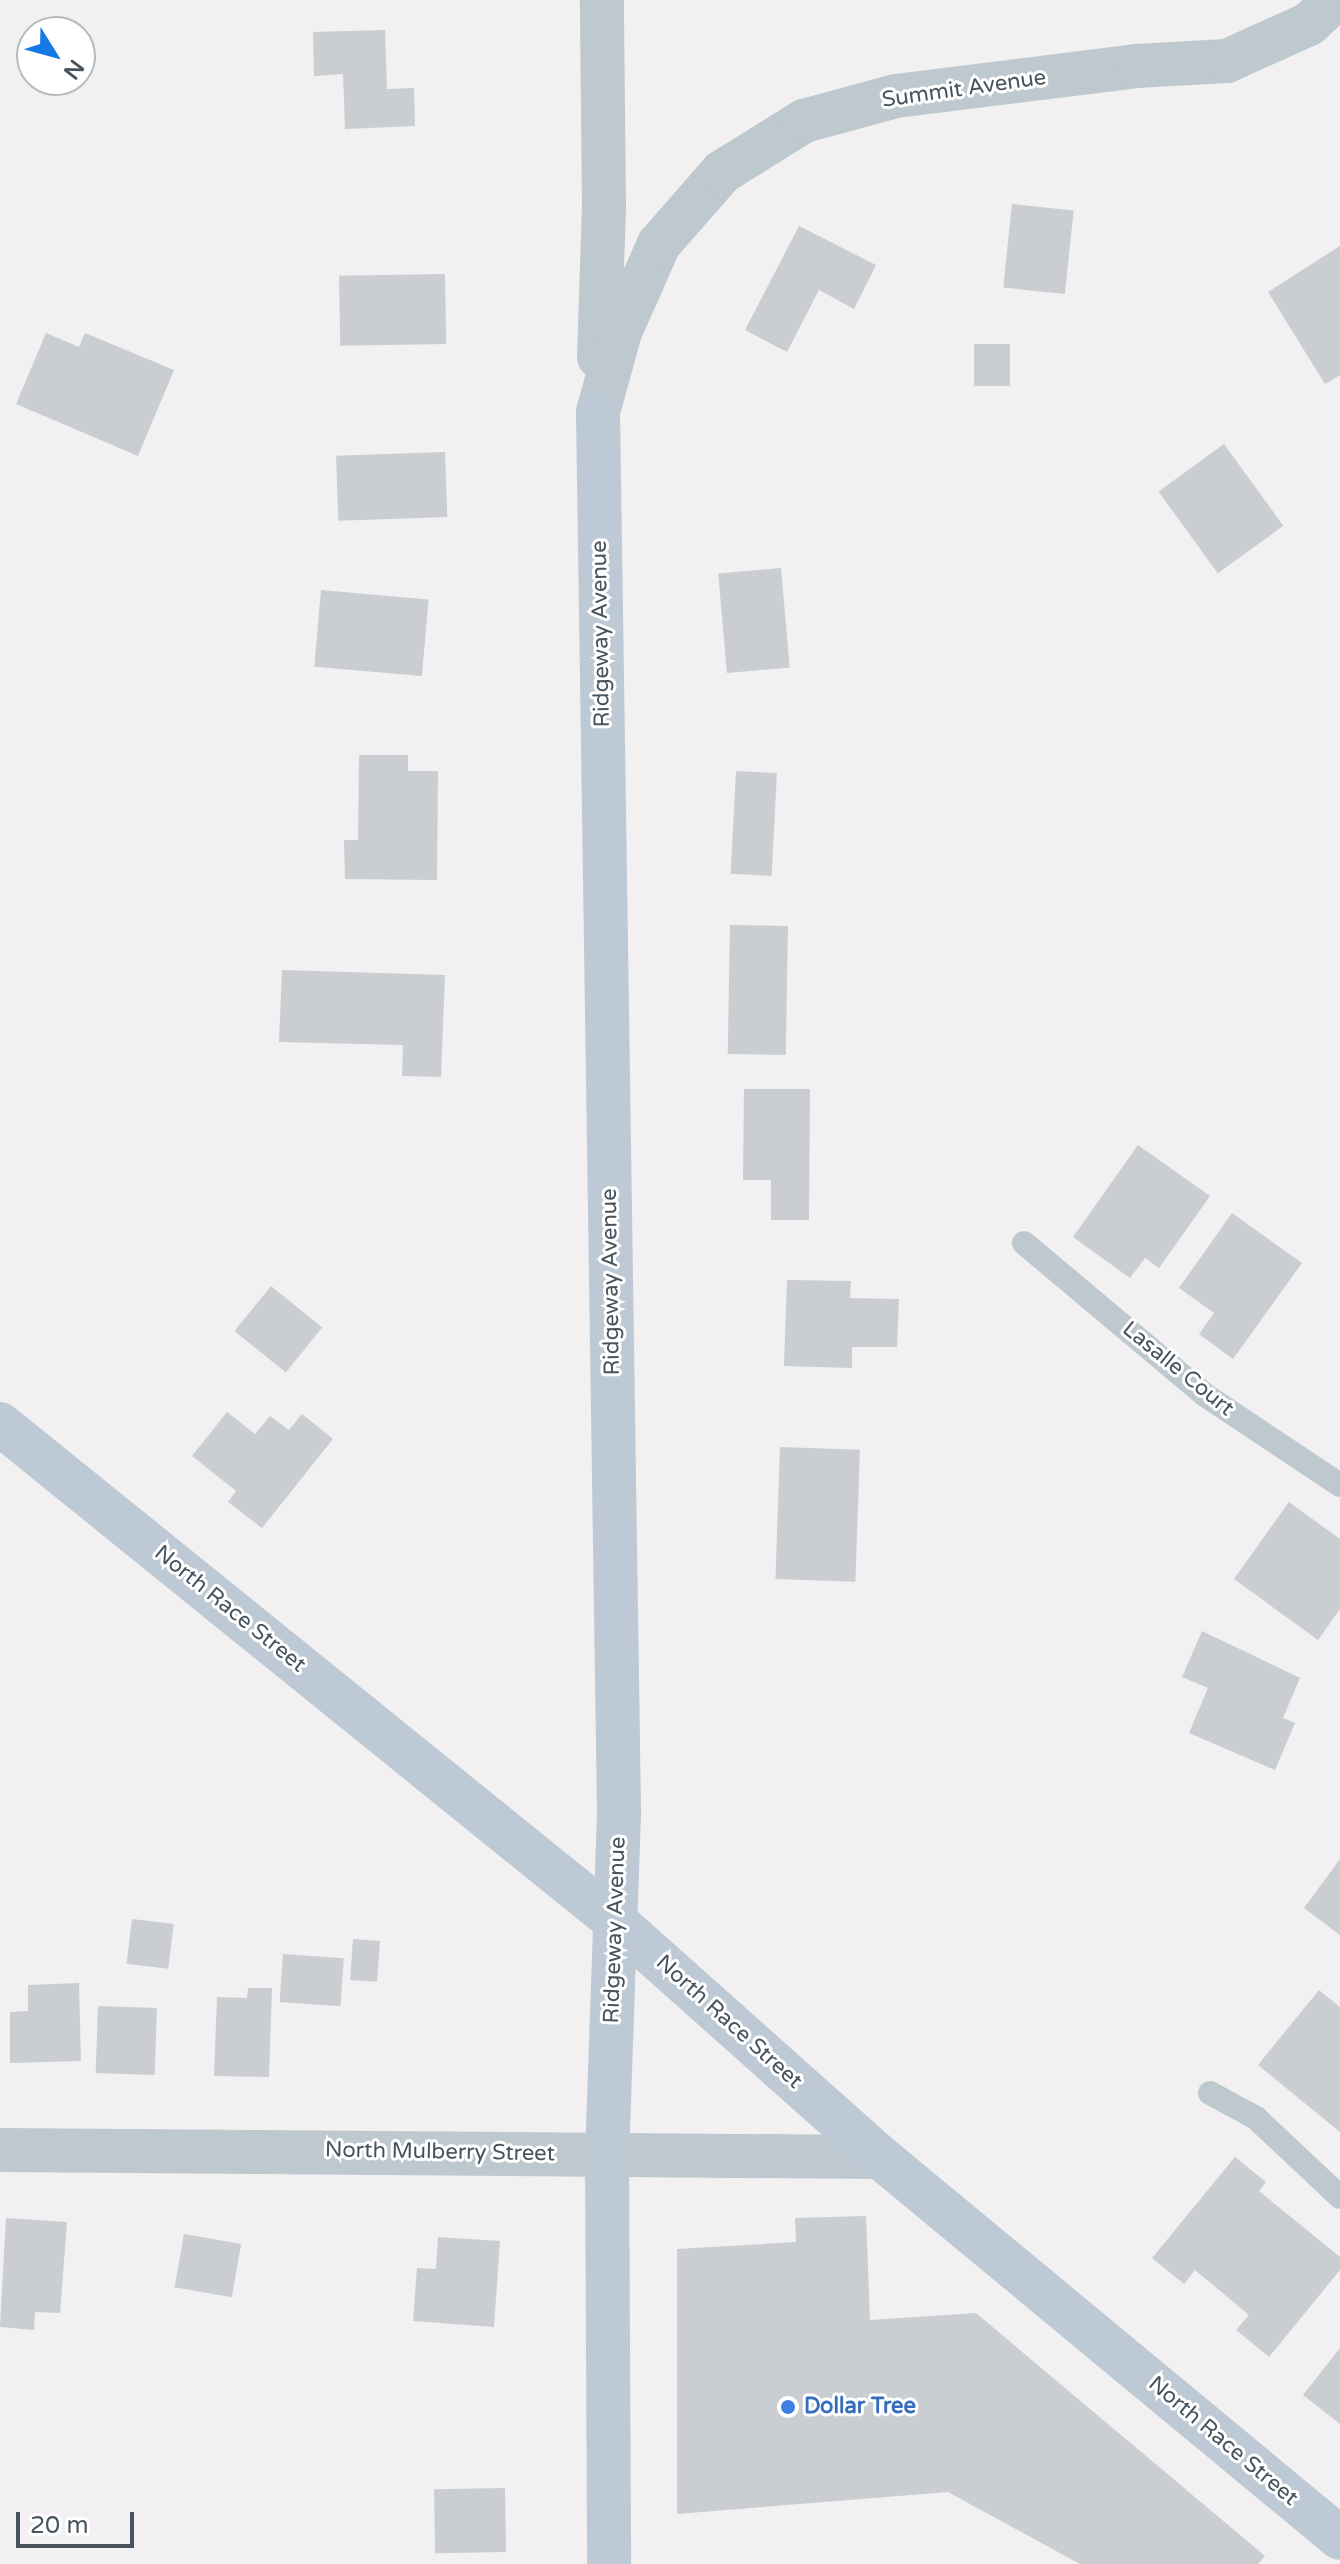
<!DOCTYPE html>
<style>
body{margin:0}
#map{position:relative;width:1340px;height:2564px;overflow:hidden;background:#f2f0f0;font-family:"Varela Round",sans-serif}
div>[style]{position:absolute}
[style*='--x']{left:calc(var(--x)*1px);top:calc(var(--y)*1px);width:calc(var(--w)*1px);rotate:calc(var(--a)*1deg)}
.building>*{inset:0;background:#cacdd2;transform-origin:0 0}
.lane>*{height:24px;margin:-12px;padding:0 12px;transform-origin:12px;border-radius:12px;background:#bdc8cf}
.street>*{height:44px;margin:-22px;padding:0 22px;transform-origin:22px;border-radius:22px;background:#bdc8cf}
.secondary>*{height:44px;margin:-22px;padding:0 22px;transform-origin:22px;border-radius:22px;background:#bdc9d4}
.dots>*{width:22px;height:22px;translate:-50% -50%;box-sizing:border-box;border:4px solid #fff;border-radius:50%}
span{translate:-50% -50%;white-space:nowrap;text-align:center;line-height:1.15;-webkit-text-stroke:6px #fff;paint-order:stroke}
.street-label{font-size:22px;color:#47545e}
.shop-label{font-size:22px;color:#366cbe;font-weight:700}
.left{translate:0 -50%;text-align:left}
.north{position:absolute;left:16px;top:16px;width:80px;height:80px;box-sizing:border-box;background:#fff;border:2px solid #b5bbbf;border-radius:50%;rotate:127deg;font-size:22px;font-weight:700;line-height:32px;text-align:center;color:#47545e}
.north::after{content:'';display:block;margin:auto;width:28px;height:36px;background:#1679e6;clip-path:polygon(50% 0,100% 100%,50% 72%,0 100%)}
.scale{position:absolute;left:16px;top:2512px;width:118px;height:36px;box-sizing:border-box;border:4px solid #47545e;border-top:0;padding-left:10px;font-size:24px;line-height:28px;white-space:nowrap;color:#47545e;-webkit-text-stroke:6px #fff;paint-order:stroke}
</style>
<div id="map">
<div class="building">
<i style="clip-path:polygon(385px 30px,387px 89px,414px 88px,415px 126px,345px 129px,343px 74px,314px 76px,313px 32px)"></i>
<i style="left:1012px;top:204px;width:62px;height:84px;rotate:6deg"></i>
<i style="clip-path:polygon(799px 226px,876px 265px,854px 309px,819px 290px,787px 352px,745px 330px)"></i>
<i style="clip-path:polygon(1340px 246px,1340px 375px,1325px 384px,1268px 292px)"></i>
<i style="left:445px;top:274px;width:70px;height:106px;rotate:89deg"></i>
<i style="clip-path:polygon(46px 333px,79px 347px,85px 333px,174px 370px,138px 456px,16px 404px)"></i>
<i style="left:974px;top:344px;width:36px;height:42px"></i>
<i style="left:1224px;top:444px;width:101px;height:81px;rotate:54deg"></i>
<i style="left:445px;top:452px;width:65px;height:109px;rotate:88deg"></i>
<i style="left:781px;top:568px;width:100px;height:63px;rotate:85deg"></i>
<i style="left:321px;top:590px;width:108px;height:77px;rotate:5deg"></i>
<i style="clip-path:polygon(359px 755px,408px 755px,408px 771px,438px 771px,437px 880px,345px 879px,344px 840px,358px 840px)"></i>
<i style="left:736px;top:771px;width:41px;height:103px;rotate:3deg"></i>
<i style="left:730px;top:925px;width:58px;height:129px;rotate:1deg"></i>
<i style="clip-path:polygon(282px 970px,445px 975px,441px 1077px,402px 1076px,403px 1045px,279px 1042px)"></i>
<i style="clip-path:polygon(744px 1089px,810px 1089px,809px 1220px,771px 1220px,771px 1180px,743px 1180px)"></i>
<i style="clip-path:polygon(1138px 1145px,1210px 1196px,1159px 1268px,1145px 1258px,1130px 1278px,1073px 1237px)"></i>
<i style="clip-path:polygon(1232px 1213px,1302px 1263px,1233px 1359px,1199px 1334px,1214px 1313px,1179px 1288px)"></i>
<i style="clip-path:polygon(787px 1280px,851px 1281px,850px 1298px,899px 1299px,897px 1347px,852px 1347px,852px 1368px,784px 1366px)"></i>
<i style="left:271px;top:1286px;width:66px;height:58px;rotate:39deg"></i>
<i style="clip-path:polygon(227px 1412px,255px 1434px,270px 1416px,289px 1430px,302px 1414px,333px 1439px,262px 1528px,228px 1502px,236px 1491px,192px 1456px)"></i>
<i style="left:780px;top:1447px;width:80px;height:132px;rotate:2deg"></i>
<i style="clip-path:polygon(1289px 1502px,1340px 1539px,1340px 1609px,1318px 1640px,1234px 1579px)"></i>
<i style="clip-path:polygon(1202px 1631px,1300px 1678px,1283px 1718px,1295px 1723px,1275px 1770px,1189px 1733px,1208px 1688px,1182px 1677px)"></i>
<i style="clip-path:polygon(1340px 1859px,1340px 1935px,1304px 1908px)"></i>
<i style="left:132px;top:1919px;width:42px;height:45px;rotate:7deg"></i>
<i style="left:353px;top:1939px;width:27px;height:41px;rotate:4deg"></i>
<i style="left:283px;top:1954px;width:61px;height:48px;rotate:4deg"></i>
<i style="clip-path:polygon(79px 1983px,81px 2061px,10px 2063px,10px 2012px,28px 2011px,28px 1985px)"></i>
<i style="clip-path:polygon(248px 1988px,272px 1988px,269px 2077px,214px 2076px,217px 1997px,247px 1998px)"></i>
<i style="clip-path:polygon(1319px 1990px,1340px 2007px,1340px 2132px,1258px 2065px)"></i>
<i style="left:98px;top:2006px;width:59px;height:67px;rotate:2deg"></i>
<i style="clip-path:polygon(1235px 2157px,1266px 2182px,1259px 2191px,1340px 2257px,1340px 2270px,1269px 2357px,1236px 2330px,1249px 2315px,1195px 2270px,1184px 2284px,1152px 2258px)"></i>
<i style="clip-path:polygon(866px 2216px,870px 2320px,976px 2313px,1265px 2556px,1258px 2564px,1080px 2564px,948px 2492px,677px 2514px,677px 2249px,796px 2242px,795px 2218px)"></i>
<i style="clip-path:polygon(6px 2218px,67px 2222px,60px 2313px,35px 2312px,34px 2330px,0 2327px)"></i>
<i style="left:184px;top:2234px;width:58px;height:54px;rotate:10deg"></i>
<i style="clip-path:polygon(438px 2237px,500px 2241px,494px 2327px,413px 2321px,417px 2268px,436px 2269px)"></i>
<i style="clip-path:polygon(1340px 2348px,1340px 2424px,1303px 2395px)"></i>
<i style="left:505px;top:2488px;width:64px;height:71px;rotate:89deg"></i>
</div>
<div class="lane">
<i style="--x:1024;--y:1243;--w:236;--a:40"></i>
<i style="--x:1205;--y:1395;--w:162;--a:33.7"></i>
<i style="--x:1210;--y:2093;--w:52;--a:28.5"></i>
<i style="--x:1256;--y:2118;--w:115;--a:43.2"></i>
</div>
<div class="street">
<i style="--x:599;--y:357;--w:151;--a:-88.1"></i>
<i style="--x:604;--y:206;--w:206;--a:-90.6"></i>
<i style="--x:598;--y:412;--w:83;--a:-74.6"></i>
<i style="--x:620;--y:332;--w:96;--a:-66.1"></i>
<i style="--x:659;--y:244;--w:96;--a:-48.8"></i>
<i style="--x:722;--y:172;--w:97;--a:-31.9"></i>
<i style="--x:804;--y:121;--w:95;--a:-15.2"></i>
<i style="--x:896;--y:96;--w:242;--a:-7.1"></i>
<i style="--x:1136;--y:66;--w:91;--a:-3.1"></i>
<i style="--x:1227;--y:61;--w:90;--a:-24.3"></i>
<i style="--x:1309;--y:24;--w:35;--a:-43"></i>
<i style="--x:0;--y:2150;--w:880;--a:0.46"></i>
</div>
<div class="secondary">
<i style="--x:598;--y:412;--w:1402;--a:89.14"></i>
<i style="--x:619;--y:1814;--w:340;--a:92"></i>
<i style="--x:607;--y:2154;--w:410;--a:89.7"></i>
<i style="--x:0;--y:1424;--w:791;--a:38.94"></i>
<i style="--x:615;--y:1921;--w:355;--a:41.7"></i>
<i style="--x:880;--y:2157;--w:597;--a:39.63"></i>
</div>
<div class="dots">
<i style="left:788px;top:2407px;background:#3f7fe0"></i>
</div>
<div class="street-label">
<span style="left:964px;top:89px;rotate:-8deg">Summit Avenue</span>
<span style="left:601px;top:634px;rotate:-91deg">Ridgeway Avenue</span>
<span style="left:611px;top:1282px;rotate:-91deg">Ridgeway Avenue</span>
<span style="left:1178px;top:1369px;rotate:39deg">Lasalle Court</span>
<span style="left:230px;top:1609px;rotate:39deg">North Race Street</span>
<span style="left:615px;top:1930px;rotate:-88deg">Ridgeway Avenue</span>
<span style="left:729px;top:2022px;rotate:42deg">North Race Street</span>
<span style="left:440px;top:2152px;rotate:1deg">North Mulberry Street</span>
<span style="left:1223px;top:2441px;rotate:40deg">North Race Street</span>
</div>
<div class="shop-label">
<span class="left" style="left:804px;top:2407px">Dollar Tree</span>
</div>
<div class="north">N</div>
<div class="scale">20 m</div>
</div>
